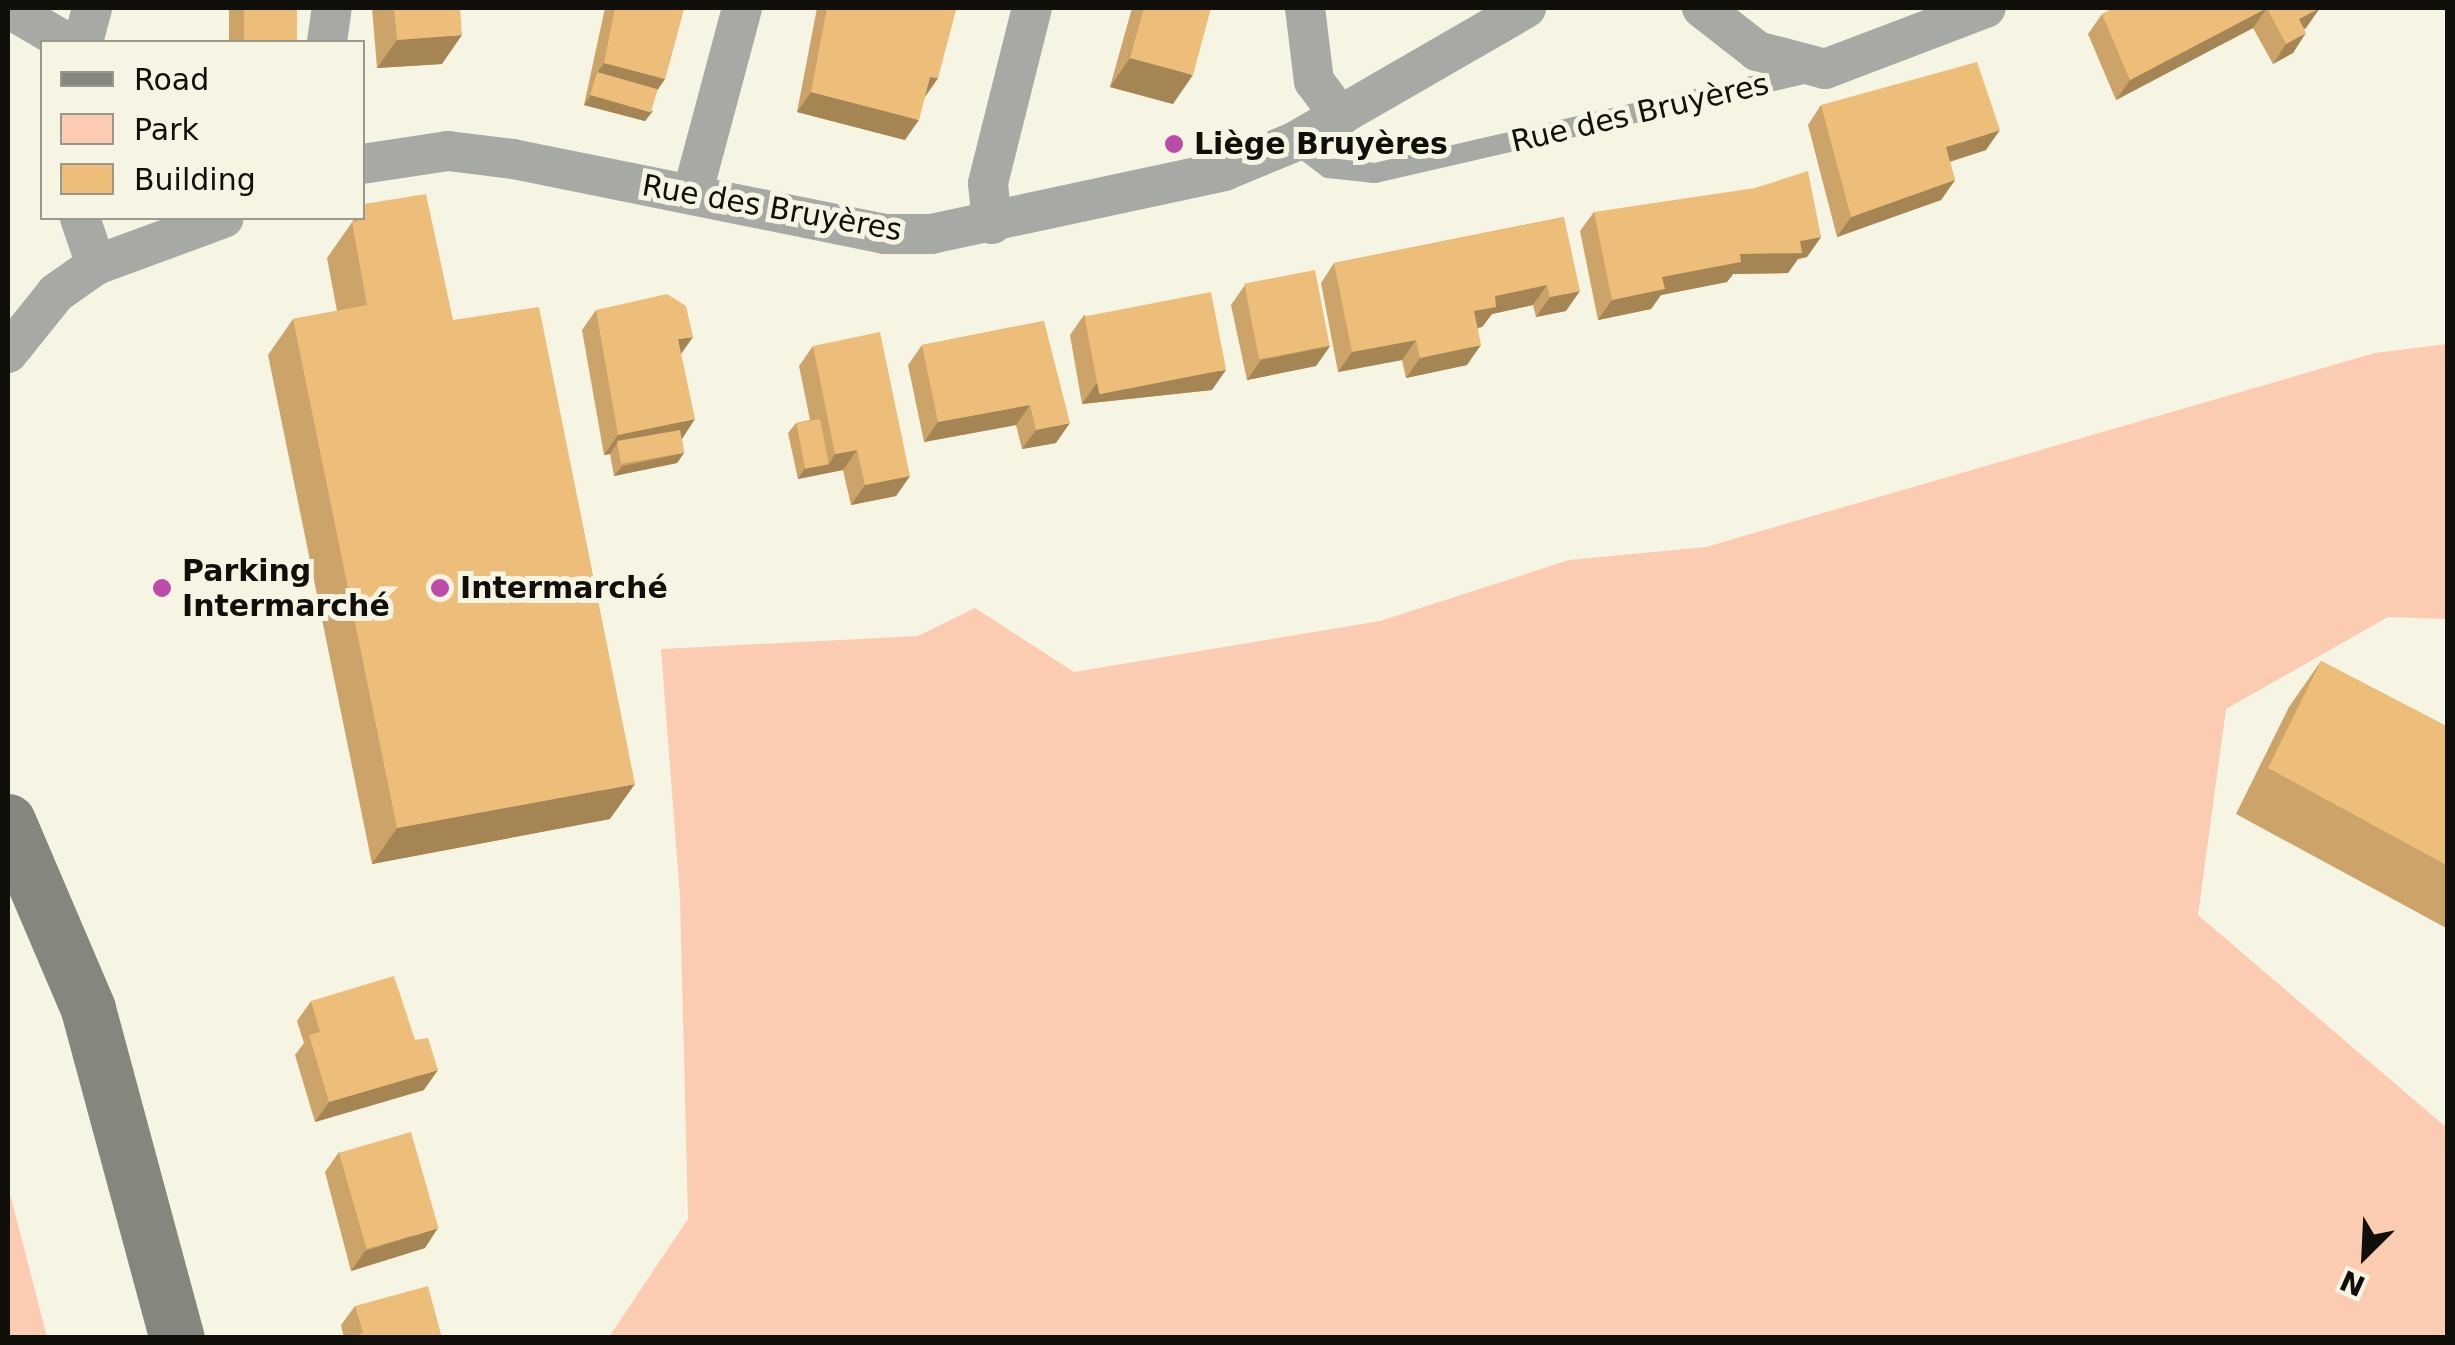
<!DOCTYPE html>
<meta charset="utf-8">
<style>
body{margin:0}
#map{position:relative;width:2455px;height:1345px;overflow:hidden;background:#f6f4e3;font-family:"DejaVu Sans",sans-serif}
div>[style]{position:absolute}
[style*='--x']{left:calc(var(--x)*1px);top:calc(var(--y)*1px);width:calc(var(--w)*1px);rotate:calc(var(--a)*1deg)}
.green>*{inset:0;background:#fcccb2}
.lane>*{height:20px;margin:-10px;padding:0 10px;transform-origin:10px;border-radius:10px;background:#a7aaa4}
.street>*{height:40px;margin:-20px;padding:0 20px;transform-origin:20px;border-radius:20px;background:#a7aaa4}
.secondary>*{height:55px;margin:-27.5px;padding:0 27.5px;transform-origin:27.5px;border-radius:27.5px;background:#83877d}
.wall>*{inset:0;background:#cca368;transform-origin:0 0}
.shaded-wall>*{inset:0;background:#a68555}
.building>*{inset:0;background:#edbe79;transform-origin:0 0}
.dots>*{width:28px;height:28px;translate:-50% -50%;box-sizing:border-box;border:5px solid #f6f4e3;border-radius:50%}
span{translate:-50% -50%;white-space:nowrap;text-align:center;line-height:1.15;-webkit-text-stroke:10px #f6f4e3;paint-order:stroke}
.street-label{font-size:30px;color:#100f09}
.poi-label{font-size:30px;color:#100f09;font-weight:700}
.left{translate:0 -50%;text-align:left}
.frame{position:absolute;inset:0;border:10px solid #100f09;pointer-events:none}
.legend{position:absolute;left:40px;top:40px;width:325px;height:180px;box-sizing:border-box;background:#f6f4e3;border:2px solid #9a988c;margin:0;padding:12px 18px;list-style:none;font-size:30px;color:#100f09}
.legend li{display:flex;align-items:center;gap:20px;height:50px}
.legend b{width:50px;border:2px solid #9a988c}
.north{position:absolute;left:2315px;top:1205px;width:100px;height:100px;-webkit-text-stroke:8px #f6f4e3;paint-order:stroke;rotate:204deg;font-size:28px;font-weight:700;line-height:40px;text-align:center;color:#100f09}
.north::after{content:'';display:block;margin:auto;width:35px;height:45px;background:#100f09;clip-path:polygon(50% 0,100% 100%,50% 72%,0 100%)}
</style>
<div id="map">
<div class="green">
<i style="clip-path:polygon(2447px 344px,2447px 619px,2388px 617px,2226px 709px,2198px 915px,2447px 1128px,2447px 1337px,609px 1337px,688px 1219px,680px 897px,661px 649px,918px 636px,975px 608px,1074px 672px,1380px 621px,1569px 560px,1706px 547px,2375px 353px)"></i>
<i style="clip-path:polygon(8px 1186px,47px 1337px,8px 1337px)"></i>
</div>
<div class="lane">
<i style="--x:1294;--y:142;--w:43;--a:37.4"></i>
<i style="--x:1328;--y:168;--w:47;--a:6.1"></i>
<i style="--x:1375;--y:173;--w:444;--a:-13"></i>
</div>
<div class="street">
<i style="--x:8;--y:8;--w:67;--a:30.4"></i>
<i style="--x:1305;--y:8;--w:74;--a:83"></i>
<i style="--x:1314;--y:81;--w:44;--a:53.4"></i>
<i style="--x:1702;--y:8;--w:70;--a:38"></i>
<i style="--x:1757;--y:51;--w:70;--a:14.8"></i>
<i style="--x:1825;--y:69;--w:172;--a:-20.8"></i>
<i style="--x:83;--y:42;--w:35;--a:-75"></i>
<i style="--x:327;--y:42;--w:34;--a:-82"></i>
<i style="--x:362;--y:164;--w:87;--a:-8.6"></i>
<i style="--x:448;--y:151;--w:65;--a:7"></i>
<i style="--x:513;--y:159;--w:379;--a:11.4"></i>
<i style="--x:884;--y:234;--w:47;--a:0"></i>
<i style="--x:931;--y:234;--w:300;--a:-12.1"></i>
<i style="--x:1224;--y:171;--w:76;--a:-22.5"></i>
<i style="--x:1294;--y:142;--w:268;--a:-30"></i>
<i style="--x:692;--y:195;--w:194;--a:-75"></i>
<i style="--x:80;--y:218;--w:50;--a:71.2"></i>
<i style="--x:992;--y:224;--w:41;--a:-95.6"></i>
<i style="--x:988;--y:183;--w:180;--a:-75.9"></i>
<i style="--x:8;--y:353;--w:77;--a:-51.3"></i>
<i style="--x:56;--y:293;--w:49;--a:-35"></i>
<i style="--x:96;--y:265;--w:136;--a:-20.2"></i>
</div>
<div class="secondary">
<i style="--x:8;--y:821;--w:204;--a:66.9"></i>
<i style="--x:88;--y:1009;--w:341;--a:74.9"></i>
</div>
<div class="wall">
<i style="left:229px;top:8px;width:68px;height:34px"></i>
<i style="clip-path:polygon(372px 8px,460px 8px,442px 64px,377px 68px)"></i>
<i style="clip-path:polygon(605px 8px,684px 8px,665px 79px,658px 89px,645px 121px,584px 105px)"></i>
<i style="clip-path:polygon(817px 8px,949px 8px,938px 78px,925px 97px,905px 140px,797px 112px)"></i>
<i style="clip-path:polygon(1132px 8px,1211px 8px,1173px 104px,1110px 87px)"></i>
<i style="clip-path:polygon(2115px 8px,2320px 8px,2304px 29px,2293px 53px,2273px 64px,2253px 28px,2116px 100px,2088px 34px,2102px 14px)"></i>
<i style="clip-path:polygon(1821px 105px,1986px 150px,1950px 162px,1955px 180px,1941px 200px,1837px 237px,1808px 125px)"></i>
<i style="clip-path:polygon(364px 204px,453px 320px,610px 819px,372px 864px,268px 355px,293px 319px,337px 311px,327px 258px,355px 218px,362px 218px,362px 206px)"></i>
<i style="clip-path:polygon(1594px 212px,1821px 237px,1807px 257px,1798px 259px,1788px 273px,1733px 274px,1727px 282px,1661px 295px,1651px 309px,1598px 320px,1580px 231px)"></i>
<i style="clip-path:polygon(1564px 217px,1566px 311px,1536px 317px,1533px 305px,1492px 314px,1482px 327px,1478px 328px,1467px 365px,1406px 378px,1402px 360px,1338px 372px,1321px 283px,1334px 263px)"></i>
<i style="clip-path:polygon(1245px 285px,1330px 346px,1316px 366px,1247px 380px,1231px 305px)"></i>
<i style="clip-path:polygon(596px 310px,681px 354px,682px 439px,684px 453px,677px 463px,614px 476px,610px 454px,604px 455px,582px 330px)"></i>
<i style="clip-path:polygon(1084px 315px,1212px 390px,1082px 404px,1070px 335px)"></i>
<i style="clip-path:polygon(1044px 321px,1056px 443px,1022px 449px,1016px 425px,924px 442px,908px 365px,922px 345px)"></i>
<i style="clip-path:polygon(813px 346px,910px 476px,896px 496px,851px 505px,843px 470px,798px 479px,788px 433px,796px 423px,810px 420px,799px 366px)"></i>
<i style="clip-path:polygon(2321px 661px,2448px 727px,2448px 929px,2236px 814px,2289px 707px)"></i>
<i style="clip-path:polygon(311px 1001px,415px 1040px,424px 1090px,315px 1122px,295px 1055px,304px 1043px,297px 1021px)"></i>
<i style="clip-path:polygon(339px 1152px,425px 1248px,351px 1271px,325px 1172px)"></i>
<i style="clip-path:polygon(355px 1306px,442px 1338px,344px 1338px,341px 1325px)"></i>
</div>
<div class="shaded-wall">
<i style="clip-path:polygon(2267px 8px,2253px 28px,2116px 100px,2130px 80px)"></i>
<i style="clip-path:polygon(2320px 8px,2306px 28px,2285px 39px,2299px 19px)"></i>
<i style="clip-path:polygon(2306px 33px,2293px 53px,2273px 64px,2286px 44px)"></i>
<i style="clip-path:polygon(462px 35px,442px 64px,377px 68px,397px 40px)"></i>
<i style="clip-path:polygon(1130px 58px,1193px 75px,1173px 104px,1110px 87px)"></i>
<i style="clip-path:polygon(604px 63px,665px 79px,651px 99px,597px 72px,590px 83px)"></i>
<i style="clip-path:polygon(930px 77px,938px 78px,924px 98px)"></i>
<i style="clip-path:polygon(811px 92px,919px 120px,905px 140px,797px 112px)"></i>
<i style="clip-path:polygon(591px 95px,653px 111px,645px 121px,584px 105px)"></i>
<i style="clip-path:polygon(2000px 130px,1986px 150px,1932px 167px,1946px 147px)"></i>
<i style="clip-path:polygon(1955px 180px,1941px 200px,1837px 237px,1851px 217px)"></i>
<i style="clip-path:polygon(1821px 237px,1807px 257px,1798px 259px,1788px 273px,1733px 274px,1727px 282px,1661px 295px,1651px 309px,1598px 320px,1612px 300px,1662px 277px,1740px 254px)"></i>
<i style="clip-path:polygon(1547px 285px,1533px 305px,1492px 314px,1482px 327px,1460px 331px,1474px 311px,1495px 296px)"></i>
<i style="clip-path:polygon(1580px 291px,1566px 311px,1536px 317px,1550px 297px)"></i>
<i style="clip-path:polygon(693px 337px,679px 357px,678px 339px)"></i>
<i style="clip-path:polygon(1416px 340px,1402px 360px,1338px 372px,1352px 352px)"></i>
<i style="clip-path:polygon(1481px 345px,1467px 365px,1406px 378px,1420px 358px)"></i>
<i style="clip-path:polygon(1330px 346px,1316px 366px,1247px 380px,1261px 360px)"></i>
<i style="clip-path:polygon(1226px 370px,1212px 390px,1082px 404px,1096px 384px)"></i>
<i style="clip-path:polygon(1030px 405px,1016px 425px,924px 442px,938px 422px)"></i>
<i style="clip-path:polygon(695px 419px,682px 439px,617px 443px,610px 454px,604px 455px,618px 435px)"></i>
<i style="clip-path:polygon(1070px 423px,1056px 443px,1022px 449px,1036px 430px)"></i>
<i style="clip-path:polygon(857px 450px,843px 470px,798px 479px,805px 468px,829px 464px,835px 454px)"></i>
<i style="clip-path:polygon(684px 453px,677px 463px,614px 476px,622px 466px)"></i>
<i style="clip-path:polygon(910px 476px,896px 496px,851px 505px,865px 485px)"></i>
<i style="clip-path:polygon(635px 784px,610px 819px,372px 864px,397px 828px)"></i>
<i style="clip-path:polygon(438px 1070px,424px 1090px,315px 1122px,329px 1102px)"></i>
<i style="clip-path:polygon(438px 1228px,425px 1248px,351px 1271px,365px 1251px)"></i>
</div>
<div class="building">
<i style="left:244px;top:8px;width:53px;height:34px"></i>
<i style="clip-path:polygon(394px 8px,460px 8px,462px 35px,397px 40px)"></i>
<i style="clip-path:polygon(615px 8px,684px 8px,665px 79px,604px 63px)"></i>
<i style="clip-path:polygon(827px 8px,949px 8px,956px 10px,938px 78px,930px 77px,919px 120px,811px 92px)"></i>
<i style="clip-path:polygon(1144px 8px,1211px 8px,1193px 75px,1130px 58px)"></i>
<i style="clip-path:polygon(2115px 8px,2320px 8px,2299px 19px,2306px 33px,2286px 44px,2267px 8px,2130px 80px,2102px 14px)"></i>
<i style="clip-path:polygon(1977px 62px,2000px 130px,1946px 147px,1955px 180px,1851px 217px,1821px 105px)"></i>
<i style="left:597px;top:72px;width:63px;height:24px;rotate:16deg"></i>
<i style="clip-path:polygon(1808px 171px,1821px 237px,1800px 241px,1802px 253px,1740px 254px,1741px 262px,1662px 277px,1665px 289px,1612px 300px,1594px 212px,1755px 188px)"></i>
<i style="clip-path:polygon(426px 194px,453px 320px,539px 307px,635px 784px,397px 828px,293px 319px,367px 305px,352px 222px,365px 219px,364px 204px)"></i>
<i style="clip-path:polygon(1564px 217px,1580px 291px,1550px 297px,1547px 285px,1495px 296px,1496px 307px,1474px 311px,1481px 345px,1420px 358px,1416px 340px,1352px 352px,1334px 263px)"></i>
<i style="left:1315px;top:270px;width:77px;height:72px;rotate:79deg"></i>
<i style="left:1211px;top:292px;width:79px;height:129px;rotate:79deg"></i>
<i style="clip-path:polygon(667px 294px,686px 306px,693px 337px,678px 339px,695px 419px,618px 435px,596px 310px)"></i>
<i style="clip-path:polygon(1044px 321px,1070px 423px,1036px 430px,1030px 405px,938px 422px,922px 345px)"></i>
<i style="clip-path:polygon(880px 332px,910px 476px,865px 485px,857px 450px,835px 454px,813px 346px)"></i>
<i style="left:820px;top:419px;width:46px;height:24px;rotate:79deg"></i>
<i style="left:680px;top:430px;width:23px;height:64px;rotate:80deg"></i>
<i style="clip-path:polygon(2321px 661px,2448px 727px,2448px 866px,2268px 768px)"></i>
<i style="clip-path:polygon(394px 976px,415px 1040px,428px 1038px,438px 1070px,329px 1102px,309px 1035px,320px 1032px,311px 1001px)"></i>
<i style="left:411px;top:1132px;width:100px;height:75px;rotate:74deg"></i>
<i style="clip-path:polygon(428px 1286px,442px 1338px,350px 1338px,363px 1333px,355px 1306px)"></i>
</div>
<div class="dots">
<i style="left:1174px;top:144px;background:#bd4ca8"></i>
<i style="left:162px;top:588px;background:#bd4ca8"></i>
<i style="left:440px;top:588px;background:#bd4ca8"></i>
</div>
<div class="street-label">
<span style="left:1640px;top:113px;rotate:-13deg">Rue des Bruyères</span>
<span style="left:772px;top:208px;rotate:10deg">Rue des Bruyères</span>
</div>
<div class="poi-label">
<span class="left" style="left:1194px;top:144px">Liège Bruyères</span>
<span class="left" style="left:182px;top:588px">Parking<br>Intermarché</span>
<span class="left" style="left:460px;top:588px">Intermarché</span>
</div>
<div class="frame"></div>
<ul class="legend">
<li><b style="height:12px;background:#83877d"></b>Road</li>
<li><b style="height:28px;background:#fcccb2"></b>Park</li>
<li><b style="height:28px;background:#edbe79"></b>Building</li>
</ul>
<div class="north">N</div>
</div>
